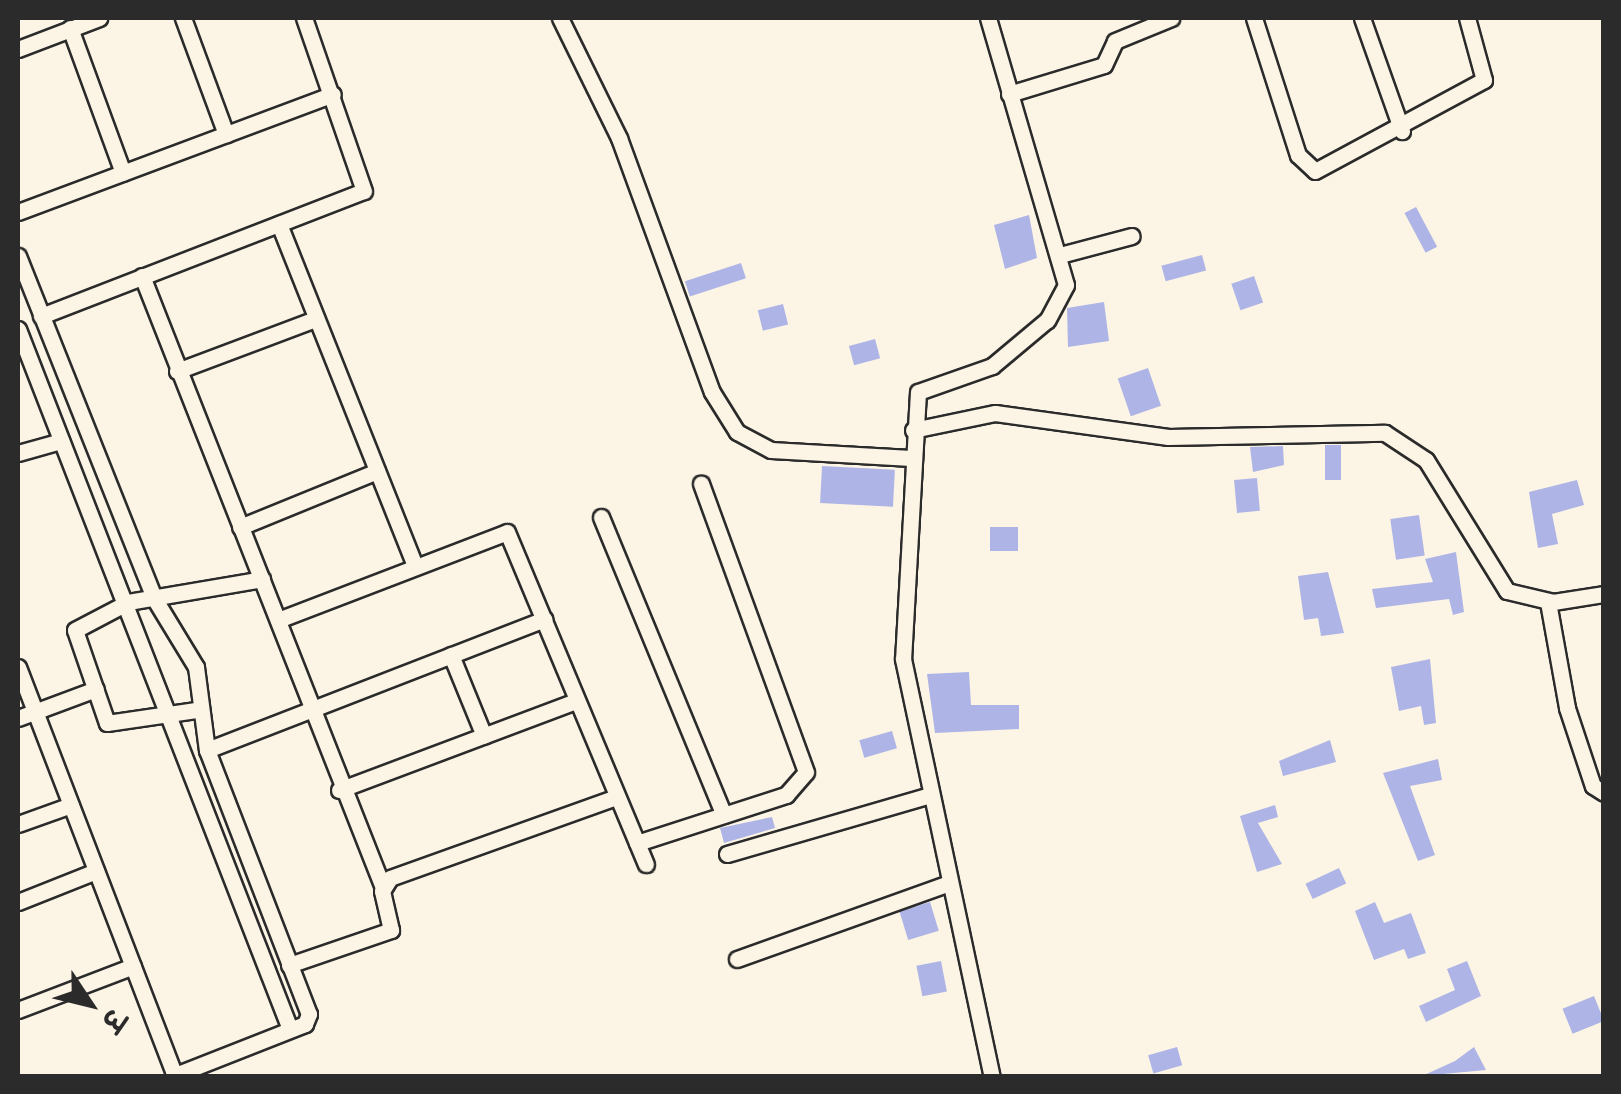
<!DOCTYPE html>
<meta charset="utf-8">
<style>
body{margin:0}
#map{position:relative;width:1621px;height:1094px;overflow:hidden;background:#fcf5e5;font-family:"Playpen Sans","Playpen Sans Deva",sans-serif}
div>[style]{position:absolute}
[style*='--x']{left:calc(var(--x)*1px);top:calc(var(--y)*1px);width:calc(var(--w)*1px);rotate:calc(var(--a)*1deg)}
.building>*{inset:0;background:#aeb5e6;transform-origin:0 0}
.roads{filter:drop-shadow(2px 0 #2b2b2b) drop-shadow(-2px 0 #2b2b2b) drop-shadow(0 2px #2b2b2b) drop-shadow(0 -2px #2b2b2b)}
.minor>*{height:15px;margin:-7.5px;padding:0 7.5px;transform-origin:7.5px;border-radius:7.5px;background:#fcf5e5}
span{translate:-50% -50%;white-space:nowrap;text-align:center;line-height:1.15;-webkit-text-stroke:8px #fcf5e5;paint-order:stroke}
.frame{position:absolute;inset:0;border:20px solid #2b2b2b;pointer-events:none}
.north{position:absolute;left:40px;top:954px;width:100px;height:100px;-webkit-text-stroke:8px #fcf5e5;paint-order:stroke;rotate:125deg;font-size:28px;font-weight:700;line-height:40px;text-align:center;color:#2b2b2b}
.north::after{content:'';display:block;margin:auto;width:35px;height:45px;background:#2b2b2b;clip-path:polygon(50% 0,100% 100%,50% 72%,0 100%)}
</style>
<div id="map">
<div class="building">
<i style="left:1416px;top:207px;width:45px;height:13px;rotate:62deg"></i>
<i style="clip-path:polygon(1029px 215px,1037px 258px,1005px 269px,994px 225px)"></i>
<i style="left:1202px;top:255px;width:16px;height:42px;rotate:75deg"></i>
<i style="left:741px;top:263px;width:16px;height:59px;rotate:72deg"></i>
<i style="left:1254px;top:276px;width:28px;height:24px;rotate:71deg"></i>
<i style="clip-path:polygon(1104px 302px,1109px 341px,1068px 347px,1067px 308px)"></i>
<i style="left:783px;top:304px;width:21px;height:26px;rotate:76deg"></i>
<i style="left:875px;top:339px;width:20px;height:27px;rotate:75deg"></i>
<i style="left:1148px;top:368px;width:40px;height:32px;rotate:71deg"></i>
<i style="left:1325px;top:445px;width:16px;height:35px"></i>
<i style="clip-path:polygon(1283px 446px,1284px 465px,1253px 472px,1250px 447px)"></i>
<i style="left:822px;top:466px;width:73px;height:37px;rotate:3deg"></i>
<i style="left:1257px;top:478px;width:33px;height:23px;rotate:85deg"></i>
<i style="clip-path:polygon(1577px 480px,1584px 505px,1552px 514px,1558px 544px,1538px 548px,1529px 492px)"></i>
<i style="left:1419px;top:515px;width:41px;height:29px;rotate:82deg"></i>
<i style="left:990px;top:527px;width:28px;height:24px"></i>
<i style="clip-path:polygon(1456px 552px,1464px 612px,1453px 615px,1449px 599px,1376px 608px,1372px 589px,1433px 582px,1425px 559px)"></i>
<i style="clip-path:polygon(1328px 572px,1344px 633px,1321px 636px,1318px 618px,1304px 620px,1298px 576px)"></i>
<i style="clip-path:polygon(1430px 659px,1436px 723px,1424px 725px,1421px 706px,1399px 711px,1391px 667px)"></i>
<i style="clip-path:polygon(969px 672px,971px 705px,1019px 705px,1019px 729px,935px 733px,927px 674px)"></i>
<i style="left:892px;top:731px;width:18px;height:34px;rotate:74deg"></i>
<i style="clip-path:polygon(1330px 740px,1336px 762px,1283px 776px,1279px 761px)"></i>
<i style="clip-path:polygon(1438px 759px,1442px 780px,1410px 786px,1435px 855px,1418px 861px,1383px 773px)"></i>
<i style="clip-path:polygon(1275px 805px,1278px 817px,1258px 823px,1282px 864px,1257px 872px,1240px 816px)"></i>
<i style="clip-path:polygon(772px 817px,775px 828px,724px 843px,720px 828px)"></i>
<i style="left:1339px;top:868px;width:17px;height:37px;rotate:65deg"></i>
<i style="left:930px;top:902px;width:30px;height:32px;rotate:73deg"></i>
<i style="clip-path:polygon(1375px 902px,1384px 923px,1411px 913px,1426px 953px,1408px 959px,1404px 949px,1374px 960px,1355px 911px)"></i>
<i style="left:941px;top:961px;width:31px;height:25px;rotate:79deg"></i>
<i style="clip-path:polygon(1467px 961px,1481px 996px,1426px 1022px,1419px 1006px,1455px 990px,1447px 969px)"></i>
<i style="left:1594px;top:996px;width:27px;height:34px;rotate:68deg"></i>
<i style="left:1177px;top:1047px;width:19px;height:30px;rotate:74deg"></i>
<i style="clip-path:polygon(1474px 1047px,1486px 1070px,1422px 1076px,1455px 1061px)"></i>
</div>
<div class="roads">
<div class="minor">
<i style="--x:183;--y:18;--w:124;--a:69.7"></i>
<i style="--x:560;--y:18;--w:134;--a:63.8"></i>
<i style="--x:619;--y:138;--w:270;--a:69.9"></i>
<i style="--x:712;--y:392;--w:47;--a:58"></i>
<i style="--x:737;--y:432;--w:38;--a:28"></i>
<i style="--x:771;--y:450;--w:140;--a:3.3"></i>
<i style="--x:988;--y:18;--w:278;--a:73.7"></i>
<i style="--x:1066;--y:285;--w:40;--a:118"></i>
<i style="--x:1047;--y:320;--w:72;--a:140.1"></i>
<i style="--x:992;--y:366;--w:78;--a:160.6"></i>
<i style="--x:918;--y:392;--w:267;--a:93.2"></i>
<i style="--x:903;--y:659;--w:426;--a:78"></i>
<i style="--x:1254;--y:18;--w:144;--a:72.2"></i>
<i style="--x:1298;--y:155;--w:23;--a:43"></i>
<i style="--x:1315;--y:171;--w:192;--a:-28.3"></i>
<i style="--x:1484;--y:80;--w:64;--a:-105.3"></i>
<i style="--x:1362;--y:18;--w:120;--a:70.5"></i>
<i style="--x:70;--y:28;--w:154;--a:69.9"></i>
<i style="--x:18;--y:49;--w:87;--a:-20.9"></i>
<i style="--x:1009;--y:94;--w:99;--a:-17"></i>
<i style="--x:1104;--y:65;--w:26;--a:-65"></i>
<i style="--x:1115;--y:41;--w:61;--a:-22.3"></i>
<i style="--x:18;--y:212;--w:336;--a:-20.5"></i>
<i style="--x:279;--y:224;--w:367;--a:68.3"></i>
<i style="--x:1060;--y:255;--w:74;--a:-14.8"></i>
<i style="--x:18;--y:256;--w:368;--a:68.3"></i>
<i style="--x:154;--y:598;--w:81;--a:58.7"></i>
<i style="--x:196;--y:667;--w:84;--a:82.5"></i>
<i style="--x:207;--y:750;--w:283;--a:68.9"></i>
<i style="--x:309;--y:1014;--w:11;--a:112"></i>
<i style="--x:305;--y:1024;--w:142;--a:158.5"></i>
<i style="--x:142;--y:276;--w:655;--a:68.49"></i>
<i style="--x:41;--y:316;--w:346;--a:-21.2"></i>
<i style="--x:364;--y:191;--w:183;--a:-109.1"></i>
<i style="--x:18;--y:329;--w:751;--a:68.77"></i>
<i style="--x:177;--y:371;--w:147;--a:-20.6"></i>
<i style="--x:913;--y:430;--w:84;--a:-11.7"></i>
<i style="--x:995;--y:413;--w:175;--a:7.9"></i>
<i style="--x:1168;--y:437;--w:217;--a:-1.1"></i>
<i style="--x:1385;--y:433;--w:49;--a:33.4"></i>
<i style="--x:1426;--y:460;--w:154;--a:58.3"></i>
<i style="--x:1507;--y:591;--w:47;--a:13.4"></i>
<i style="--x:1553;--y:602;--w:52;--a:-8.9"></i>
<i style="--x:18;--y:453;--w:45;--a:-15.6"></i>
<i style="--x:601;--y:517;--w:322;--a:67.6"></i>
<i style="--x:240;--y:527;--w:148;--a:-22.2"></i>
<i style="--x:1548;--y:602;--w:108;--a:79.8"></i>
<i style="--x:1567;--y:708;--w:82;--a:71.6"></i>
<i style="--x:1593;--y:786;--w:13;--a:32"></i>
<i style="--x:278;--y:620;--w:245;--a:-21"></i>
<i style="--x:507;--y:532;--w:360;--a:67.3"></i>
<i style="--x:451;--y:655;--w:87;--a:67.8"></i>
<i style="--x:18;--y:667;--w:438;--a:69"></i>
<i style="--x:196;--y:710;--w:90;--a:171.7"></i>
<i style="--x:107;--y:723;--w:98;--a:-109"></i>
<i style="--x:75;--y:630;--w:60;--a:-27.8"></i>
<i style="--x:128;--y:602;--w:136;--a:-9.7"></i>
<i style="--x:18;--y:718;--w:83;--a:-20.4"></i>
<i style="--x:207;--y:750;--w:362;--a:-21.2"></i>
<i style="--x:339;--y:790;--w:253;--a:-20.6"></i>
<i style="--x:18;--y:824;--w:56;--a:-19.7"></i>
<i style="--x:637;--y:843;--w:157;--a:-17.9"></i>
<i style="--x:786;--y:795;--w:30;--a:-49"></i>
<i style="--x:806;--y:772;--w:307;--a:-110"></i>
<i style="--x:727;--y:854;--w:208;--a:-16.2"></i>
<i style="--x:18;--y:902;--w:84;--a:-21.7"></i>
<i style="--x:737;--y:959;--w:222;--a:-19.7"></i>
<i style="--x:289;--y:965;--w:108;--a:-18.9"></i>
<i style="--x:391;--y:930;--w:40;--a:-103"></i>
<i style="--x:382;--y:891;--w:15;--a:-58"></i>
<i style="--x:390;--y:878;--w:238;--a:-19.7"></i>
<i style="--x:18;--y:1010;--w:123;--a:-20.9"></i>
</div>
</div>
<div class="frame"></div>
<div class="north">उ</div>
</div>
